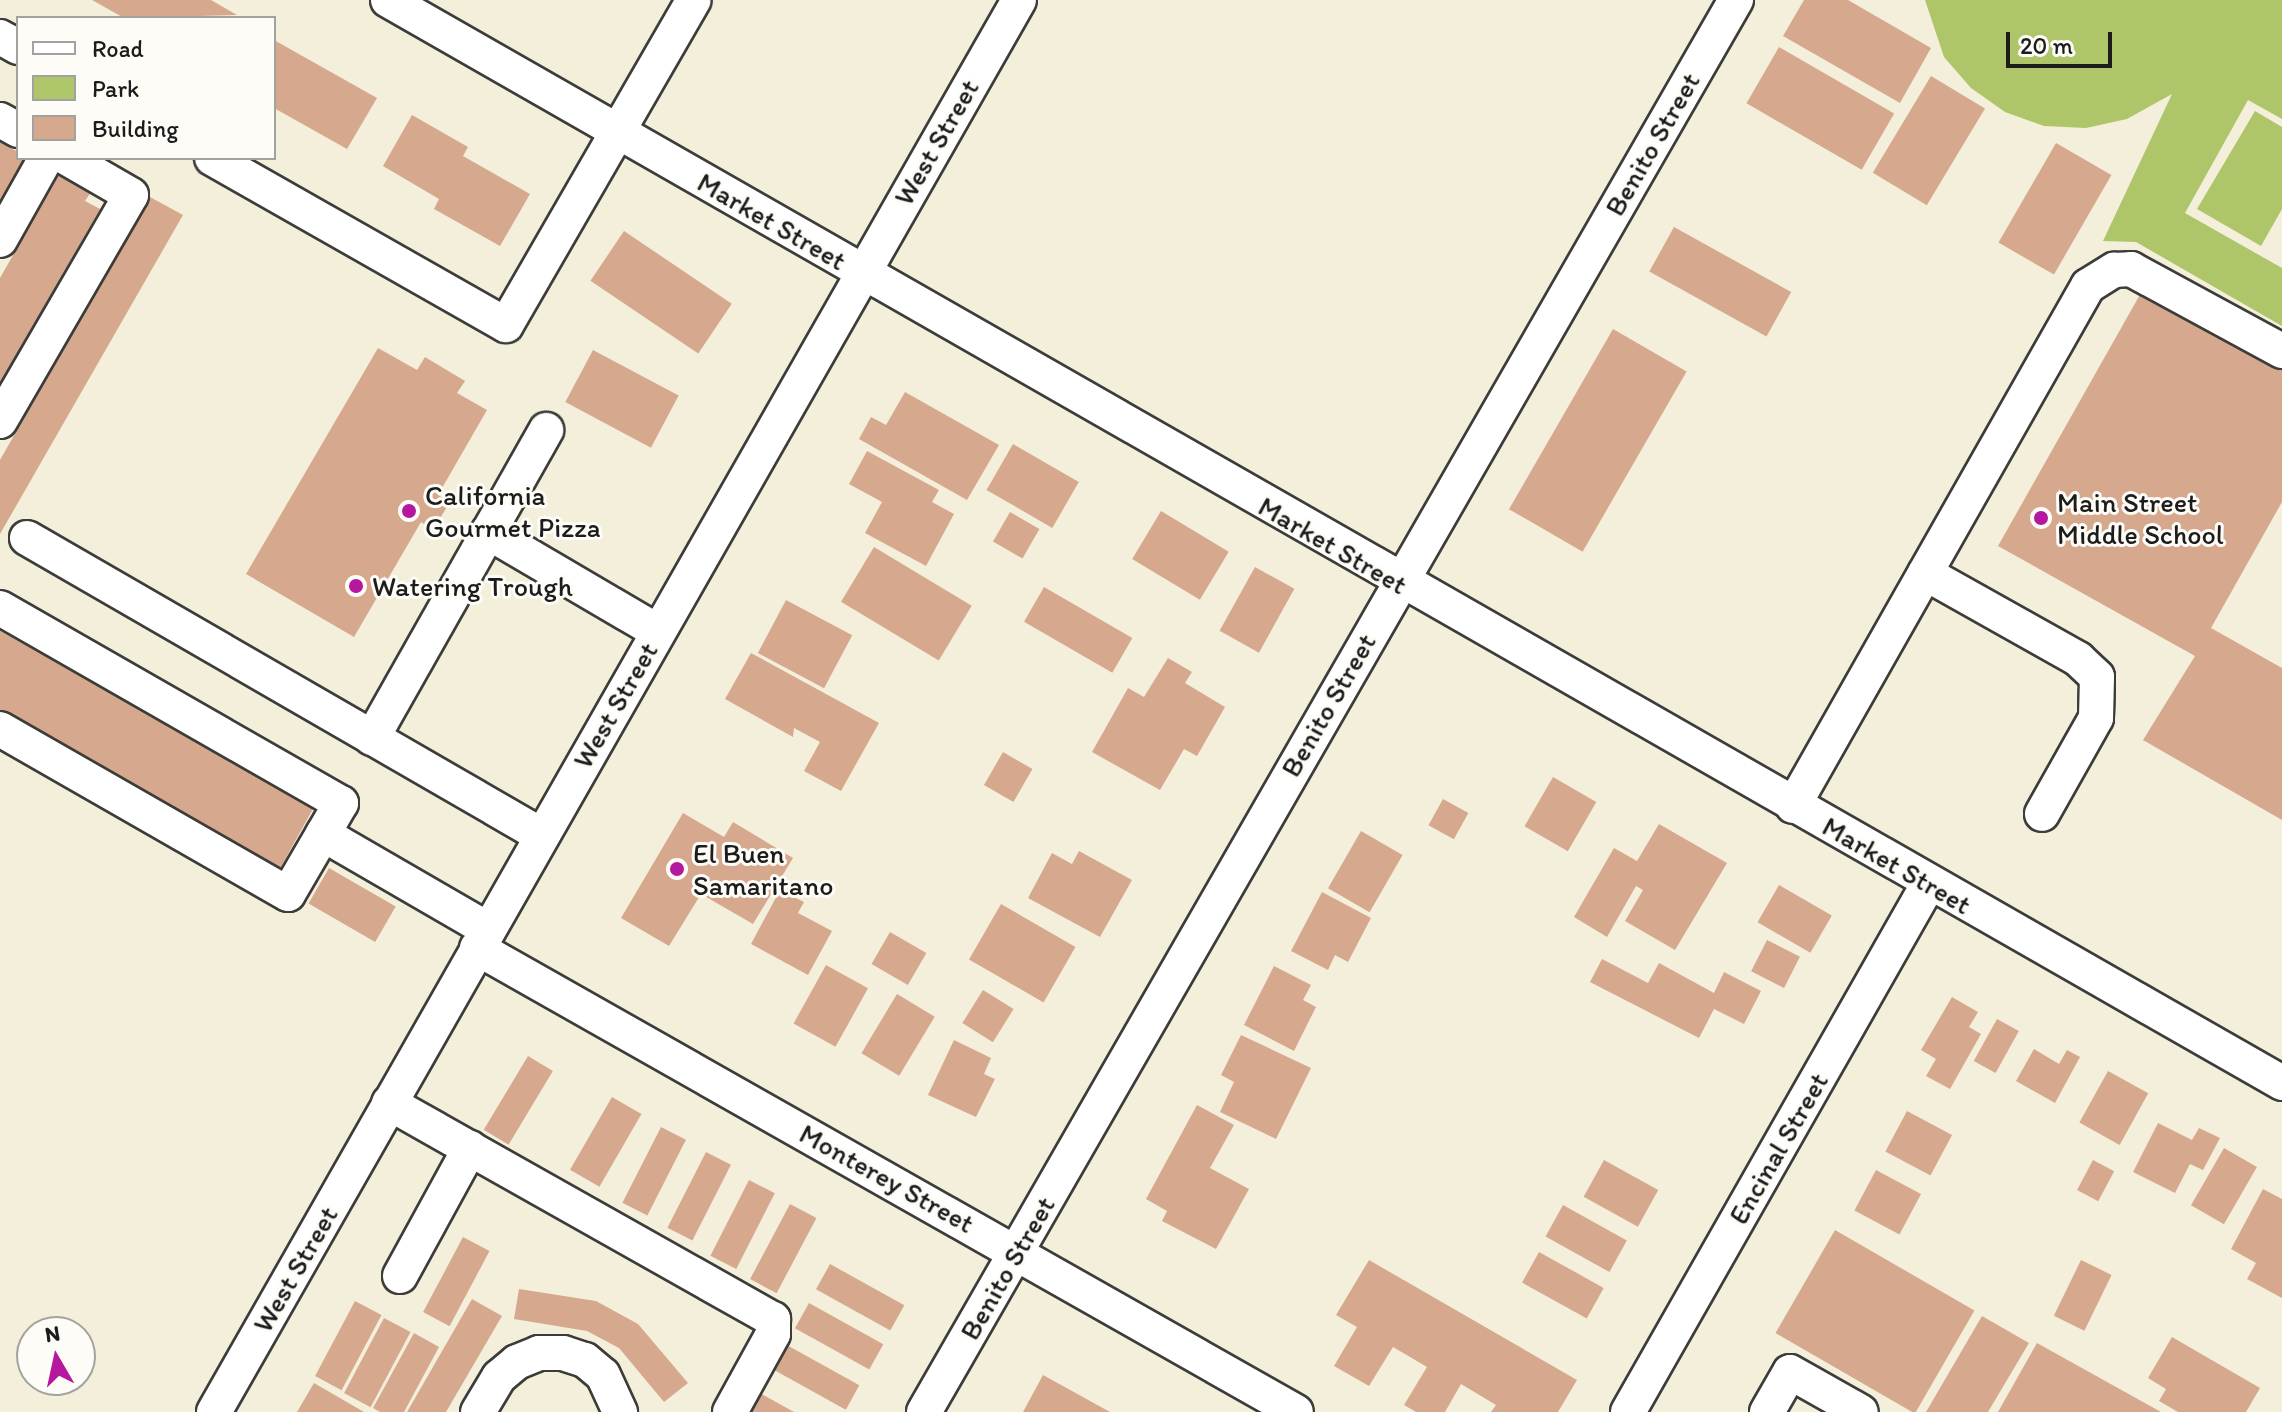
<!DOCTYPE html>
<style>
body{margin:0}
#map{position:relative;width:2282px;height:1412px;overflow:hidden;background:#f3efdb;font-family:Itim,sans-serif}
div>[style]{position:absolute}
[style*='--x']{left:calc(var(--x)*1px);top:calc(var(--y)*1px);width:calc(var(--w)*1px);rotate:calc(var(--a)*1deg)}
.green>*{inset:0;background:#afc569}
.building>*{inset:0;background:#d6a98f;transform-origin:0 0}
.roads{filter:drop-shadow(2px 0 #3c3c39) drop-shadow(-2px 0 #3c3c39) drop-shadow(0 2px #3c3c39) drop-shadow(0 -2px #3c3c39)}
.minor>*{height:34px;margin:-17px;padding:0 17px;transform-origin:17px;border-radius:17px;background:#fff}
.dots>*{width:22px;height:22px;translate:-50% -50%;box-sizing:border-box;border:4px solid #fdfcf7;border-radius:50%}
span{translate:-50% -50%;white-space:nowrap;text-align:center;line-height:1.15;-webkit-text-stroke:6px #fdfcf7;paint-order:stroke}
.street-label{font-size:28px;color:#1c1c1c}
.poi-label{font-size:28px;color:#1c1c1c}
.left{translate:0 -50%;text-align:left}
.legend{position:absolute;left:16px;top:16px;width:260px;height:144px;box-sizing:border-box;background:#fdfcf7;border:2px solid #a3a29f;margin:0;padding:10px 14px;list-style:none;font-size:24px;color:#1c1c1c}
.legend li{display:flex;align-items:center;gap:16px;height:40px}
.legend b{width:40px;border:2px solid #a3a29f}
.north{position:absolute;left:16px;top:1316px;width:80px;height:80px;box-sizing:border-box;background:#fdfcf7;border:2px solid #a3a29f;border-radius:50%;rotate:351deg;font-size:22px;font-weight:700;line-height:32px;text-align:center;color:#1c1c1c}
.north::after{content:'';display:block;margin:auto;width:28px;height:36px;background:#b5179e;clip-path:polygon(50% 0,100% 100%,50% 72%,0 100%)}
.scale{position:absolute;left:2006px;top:32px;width:106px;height:36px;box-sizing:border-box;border:4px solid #1c1c1c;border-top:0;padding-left:10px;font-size:24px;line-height:28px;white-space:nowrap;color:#1c1c1c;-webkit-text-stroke:6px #fdfcf7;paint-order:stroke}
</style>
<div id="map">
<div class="green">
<i style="clip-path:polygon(1925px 0,2282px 0,2282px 119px,2248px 100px,2185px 213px,2282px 268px,2282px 326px,2136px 242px,2103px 241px,2172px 94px,2127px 119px,2086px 128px,2044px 126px,2005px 112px,1971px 88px,1944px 57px)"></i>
<i style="clip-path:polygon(2255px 111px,2282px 127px,2282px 209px,2261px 246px,2197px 209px)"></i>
</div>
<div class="building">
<i style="clip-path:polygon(92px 0,211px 0,237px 15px,124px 18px)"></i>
<i style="clip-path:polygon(1804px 0,1848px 0,1931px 48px,1900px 103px,1783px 36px)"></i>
<i style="clip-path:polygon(274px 40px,377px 98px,347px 149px,274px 108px)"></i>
<i style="left:1779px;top:47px;width:133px;height:65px;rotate:30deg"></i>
<i style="left:1931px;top:76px;width:63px;height:113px;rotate:31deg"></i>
<i style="clip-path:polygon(412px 115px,468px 147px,463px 156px,530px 194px,500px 246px,434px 209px,439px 199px,383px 166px)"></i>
<i style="clip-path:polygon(0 142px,18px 152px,18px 158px,28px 158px,0 211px)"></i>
<i style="left:2056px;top:143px;width:64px;height:115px;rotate:30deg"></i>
<i style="clip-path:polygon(59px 174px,91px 192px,85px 201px,100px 209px,0 384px,0 278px)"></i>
<i style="clip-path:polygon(150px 197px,183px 215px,0 534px,0 460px)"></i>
<i style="left:1674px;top:227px;width:134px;height:51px;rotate:29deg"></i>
<i style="left:624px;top:231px;width:130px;height:60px;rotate:34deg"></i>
<i style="clip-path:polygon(2142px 291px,2282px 369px,2282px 502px,2211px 628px,2282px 668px,2282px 820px,2143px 740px,2195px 656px,1998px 546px)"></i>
<i style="left:1613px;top:329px;width:85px;height:208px;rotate:30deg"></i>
<i style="clip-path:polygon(378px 348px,417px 370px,425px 357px,465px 381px,457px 393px,487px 410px,438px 495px,450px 502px,433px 530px,421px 522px,354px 637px,246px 574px)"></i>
<i style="left:593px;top:350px;width:97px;height:59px;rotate:28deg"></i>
<i style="clip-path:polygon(905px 392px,999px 445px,967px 500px,859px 439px,871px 417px,886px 425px)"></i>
<i style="left:1013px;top:444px;width:76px;height:53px;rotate:30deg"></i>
<i style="clip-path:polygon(867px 451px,939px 490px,932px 502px,954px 514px,926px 566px,865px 533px,882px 502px,849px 484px)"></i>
<i style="left:1161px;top:511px;width:79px;height:56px;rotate:31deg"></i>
<i style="left:1010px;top:512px;width:34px;height:34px;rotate:30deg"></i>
<i style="left:874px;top:547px;width:114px;height:64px;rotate:31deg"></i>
<i style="left:1255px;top:567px;width:45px;height:73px;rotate:29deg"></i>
<i style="left:1044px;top:587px;width:102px;height:40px;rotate:30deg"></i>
<i style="left:786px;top:600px;width:75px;height:60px;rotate:28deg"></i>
<i style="left:0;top:631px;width:360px;height:78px;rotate:29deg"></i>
<i style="clip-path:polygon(751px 653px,879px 723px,841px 791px,804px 771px,820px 742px,794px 728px,793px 737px,725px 699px)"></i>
<i style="clip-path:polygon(1168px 658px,1192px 672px,1185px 683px,1225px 707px,1197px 756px,1184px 749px,1160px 790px,1092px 752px,1128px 688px,1144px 697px)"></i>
<i style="left:1003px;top:752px;width:34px;height:38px;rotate:30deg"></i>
<i style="left:1553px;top:777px;width:50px;height:57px;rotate:30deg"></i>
<i style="left:1443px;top:799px;width:29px;height:30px;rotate:29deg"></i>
<i style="clip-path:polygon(683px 813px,724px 837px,733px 822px,793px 858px,753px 924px,701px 894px,669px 946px,621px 918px)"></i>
<i style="clip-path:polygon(1659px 824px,1727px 863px,1675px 950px,1625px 921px,1643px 890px,1636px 886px,1607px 937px,1574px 917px,1614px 848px,1637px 861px)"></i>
<i style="left:1361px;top:831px;width:48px;height:66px;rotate:30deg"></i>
<i style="clip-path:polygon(1079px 851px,1132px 880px,1100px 937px,1028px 898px,1052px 853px,1072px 864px)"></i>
<i style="left:329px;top:868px;width:77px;height:41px;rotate:30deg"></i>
<i style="left:1779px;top:885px;width:61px;height:43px;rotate:30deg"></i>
<i style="clip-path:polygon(780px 890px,804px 902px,798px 913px,832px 931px,808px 975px,751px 944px)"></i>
<i style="clip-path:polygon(1322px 892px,1371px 918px,1348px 962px,1335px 955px,1328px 970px,1291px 951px)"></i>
<i style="left:1001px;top:904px;width:86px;height:64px;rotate:30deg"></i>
<i style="left:890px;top:932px;width:42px;height:37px;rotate:30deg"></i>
<i style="left:1767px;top:940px;width:37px;height:35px;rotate:27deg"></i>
<i style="clip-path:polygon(1602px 959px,1648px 983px,1659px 963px,1714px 993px,1724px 972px,1761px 991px,1744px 1024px,1714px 1009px,1699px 1038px,1590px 982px)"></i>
<i style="left:826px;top:965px;width:48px;height:67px;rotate:29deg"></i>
<i style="clip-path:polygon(1274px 966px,1311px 985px,1303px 1000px,1316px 1007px,1294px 1051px,1244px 1025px)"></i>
<i style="left:983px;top:990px;width:36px;height:39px;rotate:32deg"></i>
<i style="left:897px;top:994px;width:44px;height:69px;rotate:31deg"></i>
<i style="clip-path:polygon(1952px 997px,1978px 1012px,1969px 1027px,1981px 1034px,1950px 1089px,1926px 1076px,1936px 1059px,1921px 1050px)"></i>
<i style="left:1997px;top:1019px;width:25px;height:48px;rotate:29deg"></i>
<i style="clip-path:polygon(1241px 1035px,1311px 1068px,1276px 1139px,1220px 1112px,1234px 1082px,1221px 1075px)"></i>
<i style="clip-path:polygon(954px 1040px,991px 1058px,984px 1074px,995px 1079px,976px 1117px,928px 1095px)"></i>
<i style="clip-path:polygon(2034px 1049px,2059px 1064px,2067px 1050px,2080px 1057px,2055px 1103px,2016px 1081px)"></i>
<i style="left:528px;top:1056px;width:29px;height:86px;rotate:31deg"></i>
<i style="left:2108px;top:1071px;width:46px;height:59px;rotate:29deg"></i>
<i style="left:612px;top:1097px;width:34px;height:84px;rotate:30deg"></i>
<i style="clip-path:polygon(1197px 1105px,1234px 1125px,1210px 1168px,1249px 1189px,1216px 1249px,1162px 1221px,1167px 1211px,1146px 1199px)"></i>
<i style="left:1907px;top:1111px;width:51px;height:46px;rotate:28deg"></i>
<i style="clip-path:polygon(2158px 1123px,2192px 1140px,2199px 1128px,2220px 1138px,2203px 1170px,2190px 1164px,2175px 1193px,2133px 1172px)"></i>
<i style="left:661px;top:1127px;width:28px;height:85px;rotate:27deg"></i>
<i style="left:2224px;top:1148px;width:38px;height:66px;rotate:30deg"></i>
<i style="left:706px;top:1152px;width:28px;height:85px;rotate:27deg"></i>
<i style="left:1604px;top:1160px;width:62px;height:42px;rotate:29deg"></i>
<i style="left:2093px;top:1160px;width:24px;height:34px;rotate:28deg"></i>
<i style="left:1876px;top:1170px;width:51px;height:46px;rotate:28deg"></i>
<i style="left:749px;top:1180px;width:29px;height:85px;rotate:27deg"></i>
<i style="clip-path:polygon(2263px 1189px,2282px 1199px,2282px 1298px,2247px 1279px,2256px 1263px,2231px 1249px)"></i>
<i style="left:790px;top:1204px;width:30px;height:85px;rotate:28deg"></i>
<i style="left:1563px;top:1205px;width:73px;height:36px;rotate:29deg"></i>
<i style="left:1835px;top:1230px;width:161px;height:119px;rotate:30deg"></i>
<i style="left:463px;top:1237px;width:30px;height:85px;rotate:28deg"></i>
<i style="left:1539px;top:1252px;width:74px;height:35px;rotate:29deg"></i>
<i style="clip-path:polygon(1369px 1260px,1577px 1380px,1558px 1412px,1491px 1412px,1496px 1405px,1461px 1384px,1445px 1412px,1416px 1412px,1404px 1405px,1427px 1367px,1393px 1347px,1369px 1386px,1334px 1366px,1357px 1327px,1336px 1315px)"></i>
<i style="left:2081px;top:1260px;width:34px;height:62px;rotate:26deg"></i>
<i style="left:830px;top:1264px;width:85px;height:29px;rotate:29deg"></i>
<i style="clip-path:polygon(519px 1289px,596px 1301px,638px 1324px,688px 1383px,664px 1402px,619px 1348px,587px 1331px,514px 1319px)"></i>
<i style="clip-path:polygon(472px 1299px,502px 1316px,446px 1412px,407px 1412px)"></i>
<i style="left:355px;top:1301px;width:30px;height:85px;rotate:28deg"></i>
<i style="left:809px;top:1303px;width:85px;height:29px;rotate:29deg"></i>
<i style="clip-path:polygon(1982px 1316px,2029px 1343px,1988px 1412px,1926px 1412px)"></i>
<i style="left:384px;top:1318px;width:30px;height:85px;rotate:28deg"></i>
<i style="clip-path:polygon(414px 1333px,439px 1347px,404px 1412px,380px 1412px,373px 1408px)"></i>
<i style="clip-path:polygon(2172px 1337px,2260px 1388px,2246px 1412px,2178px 1412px,2159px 1401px,2166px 1389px,2148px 1378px)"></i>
<i style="clip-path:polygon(2037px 1343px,2161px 1412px,1998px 1412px)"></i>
<i style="left:785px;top:1344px;width:85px;height:28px;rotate:29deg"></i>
<i style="clip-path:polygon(1043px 1375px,1110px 1412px,1023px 1412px)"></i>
<i style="clip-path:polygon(314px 1383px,364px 1412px,297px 1412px)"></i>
<i style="clip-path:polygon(758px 1392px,794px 1412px,746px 1412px)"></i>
</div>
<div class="roads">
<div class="minor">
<i style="--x:388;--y:0;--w:2182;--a:29.76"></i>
<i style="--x:0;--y:37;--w:21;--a:29"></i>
<i style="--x:0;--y:120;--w:21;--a:29"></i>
<i style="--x:212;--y:158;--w:338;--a:29.6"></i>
<i style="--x:506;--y:325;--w:375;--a:-60"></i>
<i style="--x:0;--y:240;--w:94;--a:-60.7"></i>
<i style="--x:0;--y:421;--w:261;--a:-59.9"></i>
<i style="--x:131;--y:195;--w:74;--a:-150"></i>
<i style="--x:488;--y:532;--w:196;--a:30.4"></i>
<i style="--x:27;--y:538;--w:594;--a:30.02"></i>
<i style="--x:1925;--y:573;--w:176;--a:29.3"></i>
<i style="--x:2078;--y:659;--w:26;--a:43"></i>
<i style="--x:2097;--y:677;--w:41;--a:91.4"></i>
<i style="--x:2096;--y:718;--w:110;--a:119.4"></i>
<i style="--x:0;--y:608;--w:393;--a:29.8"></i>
<i style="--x:341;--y:803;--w:105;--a:120.2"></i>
<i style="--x:288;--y:894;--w:332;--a:-150.2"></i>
<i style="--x:372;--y:738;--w:354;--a:-60.5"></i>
<i style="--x:1793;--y:806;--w:598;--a:-60.43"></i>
<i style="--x:2088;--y:286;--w:31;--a:-32"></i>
<i style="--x:2114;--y:270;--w:17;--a:-3"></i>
<i style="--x:2131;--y:269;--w:172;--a:28.5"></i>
<i style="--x:323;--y:834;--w:190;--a:30.1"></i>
<i style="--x:477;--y:948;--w:941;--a:29.53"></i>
<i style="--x:389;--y:1103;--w:441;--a:29.4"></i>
<i style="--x:773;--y:1319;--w:15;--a:90"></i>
<i style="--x:773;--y:1334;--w:89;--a:118.9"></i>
<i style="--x:400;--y:1276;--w:146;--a:-61.3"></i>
<i style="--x:214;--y:1412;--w:1625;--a:-60.31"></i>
<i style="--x:478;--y:1412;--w:41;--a:-59"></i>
<i style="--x:499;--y:1377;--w:23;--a:-40"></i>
<i style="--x:517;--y:1362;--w:24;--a:-22"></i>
<i style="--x:539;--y:1353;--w:24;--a:0"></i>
<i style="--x:563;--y:1353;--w:23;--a:18"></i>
<i style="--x:585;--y:1360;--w:23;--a:40"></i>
<i style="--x:603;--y:1375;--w:41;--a:65.3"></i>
<i style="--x:924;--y:1412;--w:1629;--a:-60.1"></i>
<i style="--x:1628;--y:1412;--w:609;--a:-60.36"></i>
<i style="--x:1767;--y:1412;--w:46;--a:-60.1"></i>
<i style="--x:1790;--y:1372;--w:81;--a:29.4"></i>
</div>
</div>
<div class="dots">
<i style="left:409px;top:511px;background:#b5179e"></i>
<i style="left:2041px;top:518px;background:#b5179e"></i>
<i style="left:356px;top:586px;background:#b5179e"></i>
<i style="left:677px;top:869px;background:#b5179e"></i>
</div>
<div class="street-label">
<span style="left:936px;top:142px;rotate:-60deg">West Street</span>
<span style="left:1652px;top:144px;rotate:-60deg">Benito Street</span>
<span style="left:772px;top:221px;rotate:30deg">Market Street</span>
<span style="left:1333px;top:545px;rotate:30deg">Market Street</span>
<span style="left:615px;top:705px;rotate:-60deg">West Street</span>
<span style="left:1328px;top:705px;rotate:-60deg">Benito Street</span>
<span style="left:1897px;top:865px;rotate:30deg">Market Street</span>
<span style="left:1778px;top:1148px;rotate:-60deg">Encinal Street</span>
<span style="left:887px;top:1178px;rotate:29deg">Monterey Street</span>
<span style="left:1007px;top:1268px;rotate:-60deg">Benito Street</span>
<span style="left:295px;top:1269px;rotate:-60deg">West Street</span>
</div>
<div class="poi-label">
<span class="left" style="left:425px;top:511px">California<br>Gourmet Pizza</span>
<span class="left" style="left:2057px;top:518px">Main Street<br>Middle School</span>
<span class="left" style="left:372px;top:586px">Watering Trough</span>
<span class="left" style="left:693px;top:869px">El Buen<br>Samaritano</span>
</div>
<ul class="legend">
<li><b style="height:10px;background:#fff"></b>Road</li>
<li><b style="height:22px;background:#afc569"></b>Park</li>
<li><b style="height:22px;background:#d6a98f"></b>Building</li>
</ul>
<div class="north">N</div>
<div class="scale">20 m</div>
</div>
